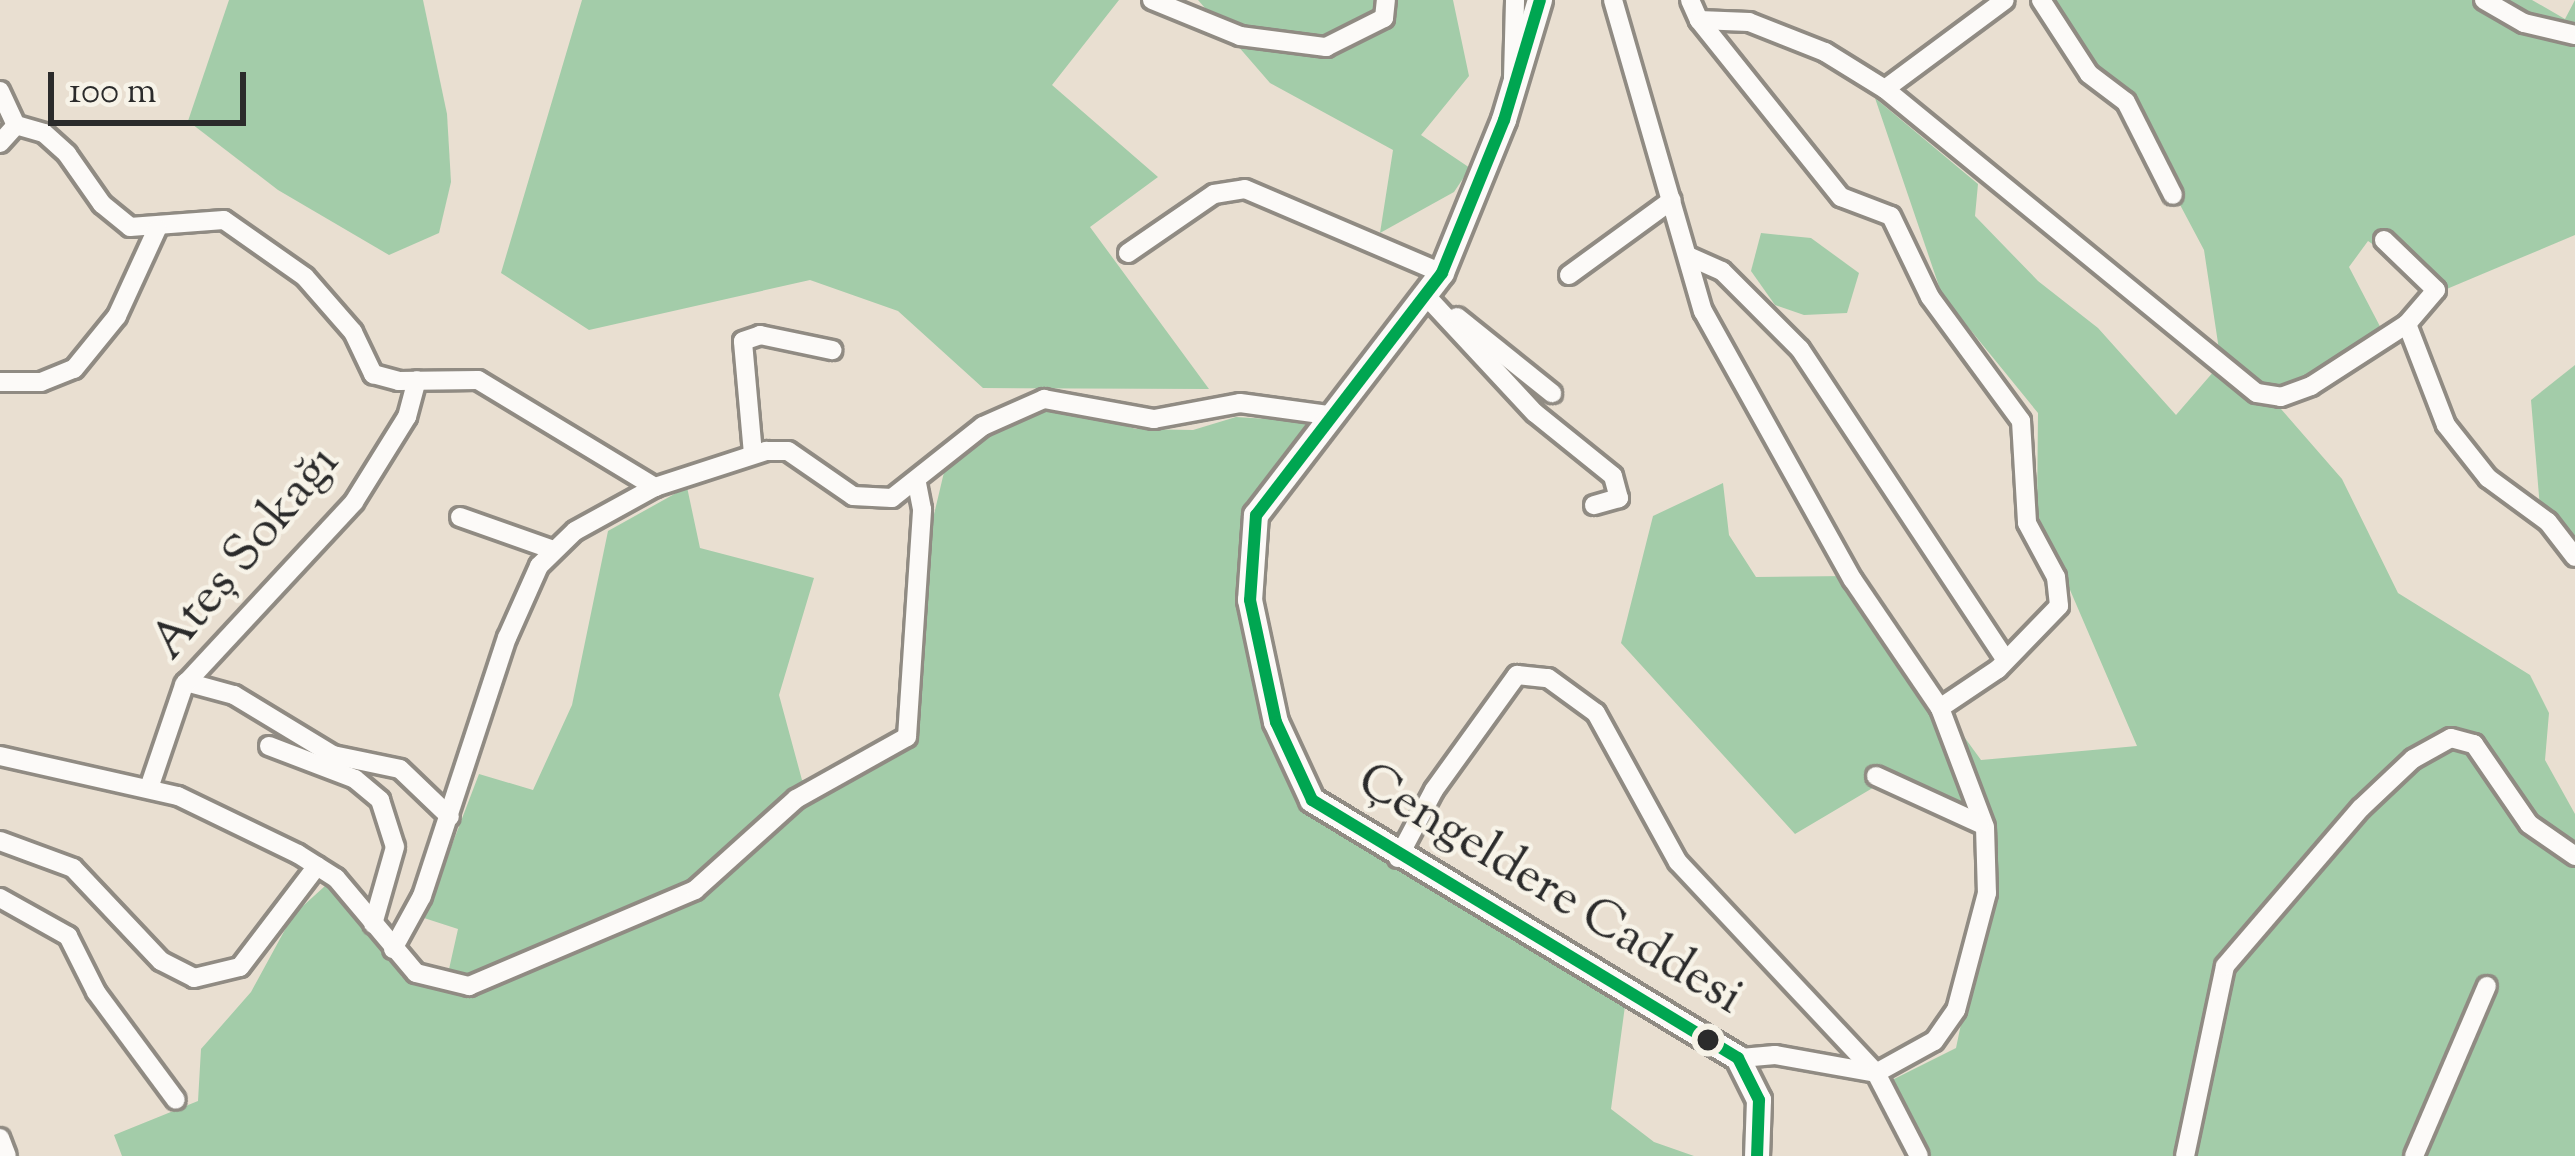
<!DOCTYPE html>
<meta charset="utf-8">
<style>
body{margin:0}
#map{position:relative;width:2575px;height:1156px;overflow:hidden;background:#e9dfd1;font-family:"Sorts Mill Goudy",serif}
div>[style]{position:absolute}
[style*='--x']{left:calc(var(--x)*1px);top:calc(var(--y)*1px);width:calc(var(--w)*1px);rotate:calc(var(--a)*1deg)}
.forest>*{inset:0;background:#a3cca9}
.roads{filter:drop-shadow(3px 0 #908b83) drop-shadow(-3px 0 #908b83) drop-shadow(0 3px #908b83) drop-shadow(0 -3px #908b83)}
.minor>*{height:18px;margin:-9px;padding:0 9px;transform-origin:9px;border-radius:9px;background:#fcfaf8}
.major>*{height:24px;margin:-12px;padding:0 12px;transform-origin:12px;border-radius:12px;background:#fcfaf8}
.bus-1>*{height:12px;margin:-6px;padding:0 6px;transform-origin:6px;border-radius:6px;background:#00a651}
.dots>*{width:33px;height:33px;translate:-50% -50%;box-sizing:border-box;border:6px solid #f7f3e8;border-radius:50%}
span{translate:-50% -50%;white-space:nowrap;text-align:center;line-height:1.15;-webkit-text-stroke:9px #f7f3e8;paint-order:stroke}
.street-label{font-size:51px;color:#2b2b2b}
.scale{position:absolute;left:48px;top:72px;width:198px;height:54px;box-sizing:border-box;border:6px solid #2b2b2b;border-top:0;padding-left:15px;font-size:36px;line-height:42px;white-space:nowrap;color:#2b2b2b;-webkit-text-stroke:9px #f7f3e8;paint-order:stroke}
</style>
<div id="map">
<div class="forest">
<i style="clip-path:polygon(229px 0,423px 0,447px 114px,451px 182px,439px 233px,389px 255px,278px 190px,188px 121px)"></i>
<i style="clip-path:polygon(582px 0,1119px 0,1052px 85px,1158px 177px,1090px 227px,1209px 389px,983px 388px,898px 311px,810px 280px,589px 330px,501px 273px)"></i>
<i style="clip-path:polygon(1198px 0,1453px 0,1469px 76px,1421px 135px,1470px 168px,1454px 192px,1380px 233px,1393px 150px,1270px 83px)"></i>
<i style="clip-path:polygon(2038px 0,2532px 0,2565px 19px,2575px 0,2575px 235px,2442px 291px,2368px 241px,2349px 267px,2385px 336px,2281px 409px,2342px 479px,2398px 593px,2530px 675px,2549px 713px,2545px 760px,2575px 814px,2575px 1156px,1929px 1156px,1892px 1080px,1956px 1048px,1998px 847px,1957px 800px,1876px 786px,1795px 834px,1621px 643px,1653px 516px,1723px 483px,1729px 535px,1756px 577px,1847px 576px,1981px 760px,2137px 746px,2037px 513px,2038px 413px,1942px 295px,1875px 98px,1978px 184px,1975px 216px,2038px 281px,2098px 328px,2176px 415px,2221px 363px,2204px 250px,2134px 118px)"></i>
<i style="clip-path:polygon(1761px 233px,1811px 238px,1859px 273px,1847px 313px,1804px 315px,1775px 305px,1751px 271px)"></i>
<i style="clip-path:polygon(2575px 365px,2575px 559px,2541px 520px,2531px 400px)"></i>
<i style="clip-path:polygon(1044px 402px,1136px 429px,1193px 430px,1236px 417px,1315px 422px,1270px 478px,1241px 534px,1240px 601px,1265px 722px,1288px 781px,1329px 823px,1625px 1006px,1611px 1109px,1654px 1142px,1694px 1156px,122px 1156px,114px 1135px,198px 1101px,201px 1049px,251px 992px,293px 915px,336px 876px,402px 977px,445px 987px,458px 929px,424px 918px,479px 774px,533px 790px,572px 705px,608px 531px,687px 487px,700px 548px,814px 578px,779px 695px,802px 780px,839px 777px,899px 749px,919px 725px,927px 544px,945px 468px,1025px 407px)"></i>
</div>
<div class="roads">
<div class="minor">
<i style="--x:1152;--y:0;--w:95;--a:22.2"></i>
<i style="--x:1240;--y:36;--w:87;--a:7.3"></i>
<i style="--x:1326;--y:47;--w:65;--a:-26.6"></i>
<i style="--x:1384;--y:18;--w:18;--a:-84"></i>
<i style="--x:1613;--y:0;--w:324;--a:73.9"></i>
<i style="--x:1703;--y:311;--w:308;--a:60.9"></i>
<i style="--x:1853;--y:580;--w:155;--a:55.8"></i>
<i style="--x:1940;--y:708;--w:127;--a:69.3"></i>
<i style="--x:1985;--y:827;--w:66;--a:88.3"></i>
<i style="--x:1987;--y:893;--w:121;--a:104.8"></i>
<i style="--x:1956;--y:1010;--w:38;--a:125"></i>
<i style="--x:1934;--y:1041;--w:66;--a:151.1"></i>
<i style="--x:1876;--y:1073;--w:103;--a:-169.9"></i>
<i style="--x:1775;--y:1055;--w:37;--a:175"></i>
<i style="--x:1690;--y:0;--w:22;--a:66"></i>
<i style="--x:1699;--y:20;--w:50;--a:2.3"></i>
<i style="--x:1749;--y:22;--w:82;--a:21.5"></i>
<i style="--x:1825;--y:52;--w:70;--a:31.7"></i>
<i style="--x:1885;--y:89;--w:480;--a:39.3"></i>
<i style="--x:2257;--y:393;--w:24;--a:9"></i>
<i style="--x:2281;--y:397;--w:32;--a:-20"></i>
<i style="--x:2311;--y:386;--w:114;--a:-32.9"></i>
<i style="--x:2407;--y:324;--w:108;--a:68.9"></i>
<i style="--x:2446;--y:425;--w:68;--a:51.6"></i>
<i style="--x:2488;--y:478;--w:74;--a:36.3"></i>
<i style="--x:2548;--y:522;--w:44;--a:52.4"></i>
<i style="--x:2041;--y:0;--w:88;--a:57"></i>
<i style="--x:2089;--y:74;--w:46;--a:37.1"></i>
<i style="--x:2126;--y:102;--w:104;--a:63.2"></i>
<i style="--x:2484;--y:0;--w:46;--a:29.9"></i>
<i style="--x:2524;--y:23;--w:52;--a:13.2"></i>
<i style="--x:1699;--y:20;--w:227;--a:51.3"></i>
<i style="--x:1841;--y:197;--w:53;--a:20.8"></i>
<i style="--x:1891;--y:216;--w:90;--a:64.3"></i>
<i style="--x:1930;--y:297;--w:154;--a:53.7"></i>
<i style="--x:2021;--y:421;--w:102;--a:86.6"></i>
<i style="--x:2027;--y:523;--w:61;--a:61.8"></i>
<i style="--x:2056;--y:577;--w:29;--a:84"></i>
<i style="--x:2059;--y:606;--w:88;--a:134.1"></i>
<i style="--x:1998;--y:669;--w:70;--a:146.1"></i>
<i style="--x:1513;--y:78;--w:78;--a:-88.5"></i>
<i style="--x:1885;--y:89;--w:149;--a:-36.6"></i>
<i style="--x:0;--y:91;--w:38;--a:65"></i>
<i style="--x:16;--y:125;--w:29;--a:16"></i>
<i style="--x:44;--y:133;--w:31;--a:42"></i>
<i style="--x:67;--y:154;--w:61;--a:55"></i>
<i style="--x:102;--y:204;--w:36;--a:39"></i>
<i style="--x:130;--y:227;--w:94;--a:-4.3"></i>
<i style="--x:224;--y:220;--w:99;--a:35.1"></i>
<i style="--x:305;--y:277;--w:73;--a:48.9"></i>
<i style="--x:353;--y:332;--w:47;--a:64.5"></i>
<i style="--x:373;--y:374;--w:27;--a:15"></i>
<i style="--x:399;--y:381;--w:79;--a:-0.7"></i>
<i style="--x:478;--y:380;--w:207;--a:31.2"></i>
<i style="--x:0;--y:143;--w:24;--a:-48"></i>
<i style="--x:2384;--y:240;--w:72;--a:43.9"></i>
<i style="--x:2436;--y:290;--w:45;--a:130.5"></i>
<i style="--x:1128;--y:253;--w:104;--a:-34.5"></i>
<i style="--x:1214;--y:194;--w:31;--a:-9"></i>
<i style="--x:1245;--y:189;--w:214;--a:23.1"></i>
<i style="--x:1688;--y:256;--w:37;--a:24"></i>
<i style="--x:1722;--y:271;--w:110;--a:45"></i>
<i style="--x:1800;--y:349;--w:372;--a:56.5"></i>
<i style="--x:1569;--y:275;--w:127;--a:-36.1"></i>
<i style="--x:1428;--y:298;--w:157;--a:47.1"></i>
<i style="--x:1535;--y:413;--w:100;--a:38.9"></i>
<i style="--x:1613;--y:476;--w:23;--a:75"></i>
<i style="--x:1619;--y:498;--w:26;--a:164"></i>
<i style="--x:1457;--y:317;--w:122;--a:38.7"></i>
<i style="--x:0;--y:382;--w:41;--a:0"></i>
<i style="--x:41;--y:382;--w:35;--a:-22"></i>
<i style="--x:74;--y:369;--w:68;--a:-50.9"></i>
<i style="--x:117;--y:316;--w:96;--a:-65.3"></i>
<i style="--x:753;--y:454;--w:113;--a:-95.1"></i>
<i style="--x:743;--y:341;--w:18;--a:-19"></i>
<i style="--x:760;--y:335;--w:74;--a:11.8"></i>
<i style="--x:460;--y:517;--w:96;--a:19.4"></i>
<i style="--x:186;--y:682;--w:50;--a:15.2"></i>
<i style="--x:234;--y:695;--w:116;--a:31.2"></i>
<i style="--x:333;--y:755;--w:68;--a:11.8"></i>
<i style="--x:400;--y:769;--w:69;--a:43.8"></i>
<i style="--x:269;--y:746;--w:92;--a:21"></i>
<i style="--x:355;--y:779;--w:33;--a:40"></i>
<i style="--x:380;--y:800;--w:49;--a:72.3"></i>
<i style="--x:395;--y:847;--w:80;--a:105.9"></i>
<i style="--x:0;--y:756;--w:182;--a:12.7"></i>
<i style="--x:178;--y:796;--w:133;--a:25.8"></i>
<i style="--x:298;--y:854;--w:45;--a:32.3"></i>
<i style="--x:336;--y:878;--w:124;--a:49.9"></i>
<i style="--x:416;--y:973;--w:55;--a:13.8"></i>
<i style="--x:469;--y:986;--w:246;--a:-23"></i>
<i style="--x:695;--y:890;--w:136;--a:-42"></i>
<i style="--x:796;--y:799;--w:127;--a:-29.2"></i>
<i style="--x:907;--y:737;--w:228;--a:-86.2"></i>
<i style="--x:922;--y:509;--w:26;--a:-101"></i>
<i style="--x:1876;--y:776;--w:115;--a:24.6"></i>
<i style="--x:149;--y:788;--w:109;--a:-71.2"></i>
<i style="--x:184;--y:685;--w:250;--a:-47.1"></i>
<i style="--x:354;--y:502;--w:100;--a:-58.1"></i>
<i style="--x:407;--y:417;--w:38;--a:-75"></i>
<i style="--x:0;--y:841;--w:78;--a:20.3"></i>
<i style="--x:73;--y:868;--w:128;--a:46.6"></i>
<i style="--x:161;--y:961;--w:37;--a:27"></i>
<i style="--x:194;--y:978;--w:47;--a:-13.4"></i>
<i style="--x:240;--y:967;--w:127;--a:-52.7"></i>
<i style="--x:1398;--y:858;--w:77;--a:-62.1"></i>
<i style="--x:1434;--y:790;--w:142;--a:-54.2"></i>
<i style="--x:1517;--y:675;--w:31;--a:6"></i>
<i style="--x:1548;--y:678;--w:59;--a:36.1"></i>
<i style="--x:1596;--y:713;--w:170;--a:61.2"></i>
<i style="--x:1678;--y:862;--w:289;--a:46.8"></i>
<i style="--x:1876;--y:1073;--w:93;--a:62.6"></i>
<i style="--x:0;--y:898;--w:78;--a:29.2"></i>
<i style="--x:68;--y:936;--w:63;--a:63.4"></i>
<i style="--x:96;--y:992;--w:134;--a:53.5"></i>
<i style="--x:393;--y:949;--w:60;--a:-61.3"></i>
<i style="--x:422;--y:896;--w:272;--a:-71.8"></i>
<i style="--x:507;--y:638;--w:79;--a:-66"></i>
<i style="--x:539;--y:566;--w:50;--a:-44.2"></i>
<i style="--x:575;--y:531;--w:91;--a:-28.8"></i>
<i style="--x:655;--y:487;--w:117;--a:-18"></i>
<i style="--x:766;--y:451;--w:22;--a:0"></i>
<i style="--x:788;--y:451;--w:79;--a:34.7"></i>
<i style="--x:853;--y:496;--w:39;--a:3"></i>
<i style="--x:892;--y:498;--w:116;--a:-38.4"></i>
<i style="--x:983;--y:426;--w:67;--a:-23.9"></i>
<i style="--x:1044;--y:399;--w:112;--a:10.3"></i>
<i style="--x:1154;--y:419;--w:87;--a:-10.5"></i>
<i style="--x:1240;--y:403;--w:96;--a:7.8"></i>
<i style="--x:0;--y:1138;--w:19;--a:69"></i>
<i style="--x:2185;--y:1156;--w:194;--a:-78.1"></i>
<i style="--x:2225;--y:966;--w:208;--a:-49.3"></i>
<i style="--x:2361;--y:808;--w:71;--a:-43.3"></i>
<i style="--x:2413;--y:759;--w:43;--a:-28.9"></i>
<i style="--x:2451;--y:738;--w:24;--a:15"></i>
<i style="--x:2474;--y:744;--w:97;--a:55.5"></i>
<i style="--x:2529;--y:824;--w:56;--a:34.8"></i>
<i style="--x:2414;--y:1156;--w:185;--a:-66.8"></i>
</div>
<div class="major">
<i style="--x:1540;--y:0;--w:125;--a:106.7"></i>
<i style="--x:1504;--y:120;--w:165;--a:112.1"></i>
<i style="--x:1442;--y:273;--w:305;--a:127.5"></i>
<i style="--x:1256;--y:515;--w:85;--a:94"></i>
<i style="--x:1250;--y:600;--w:125;--a:78"></i>
<i style="--x:1276;--y:722;--w:86;--a:65.2"></i>
<i style="--x:1312;--y:800;--w:498;--a:31.2"></i>
<i style="--x:1738;--y:1058;--w:47;--a:63.4"></i>
<i style="--x:1759;--y:1100;--w:56;--a:92"></i>
</div>
</div>
<div class="bus-1">
<i style="--x:1540;--y:0;--w:125;--a:106.7"></i>
<i style="--x:1504;--y:120;--w:165;--a:112.1"></i>
<i style="--x:1442;--y:273;--w:305;--a:127.5"></i>
<i style="--x:1256;--y:515;--w:85;--a:94"></i>
<i style="--x:1250;--y:600;--w:125;--a:78"></i>
<i style="--x:1276;--y:722;--w:86;--a:65.2"></i>
<i style="--x:1312;--y:800;--w:498;--a:31.2"></i>
<i style="--x:1738;--y:1058;--w:47;--a:63.4"></i>
<i style="--x:1759;--y:1100;--w:56;--a:92"></i>
</div>
<div class="dots">
<i style="left:1708px;top:1040px;background:#2b2b2b"></i>
</div>
<div class="street-label">
<span style="left:247px;top:554px;rotate:-50deg">Ateş Sokağı</span>
<span style="left:1549px;top:891px;rotate:31deg">Çengeldere Caddesi</span>
</div>
<div class="scale">100 m</div>
</div>
